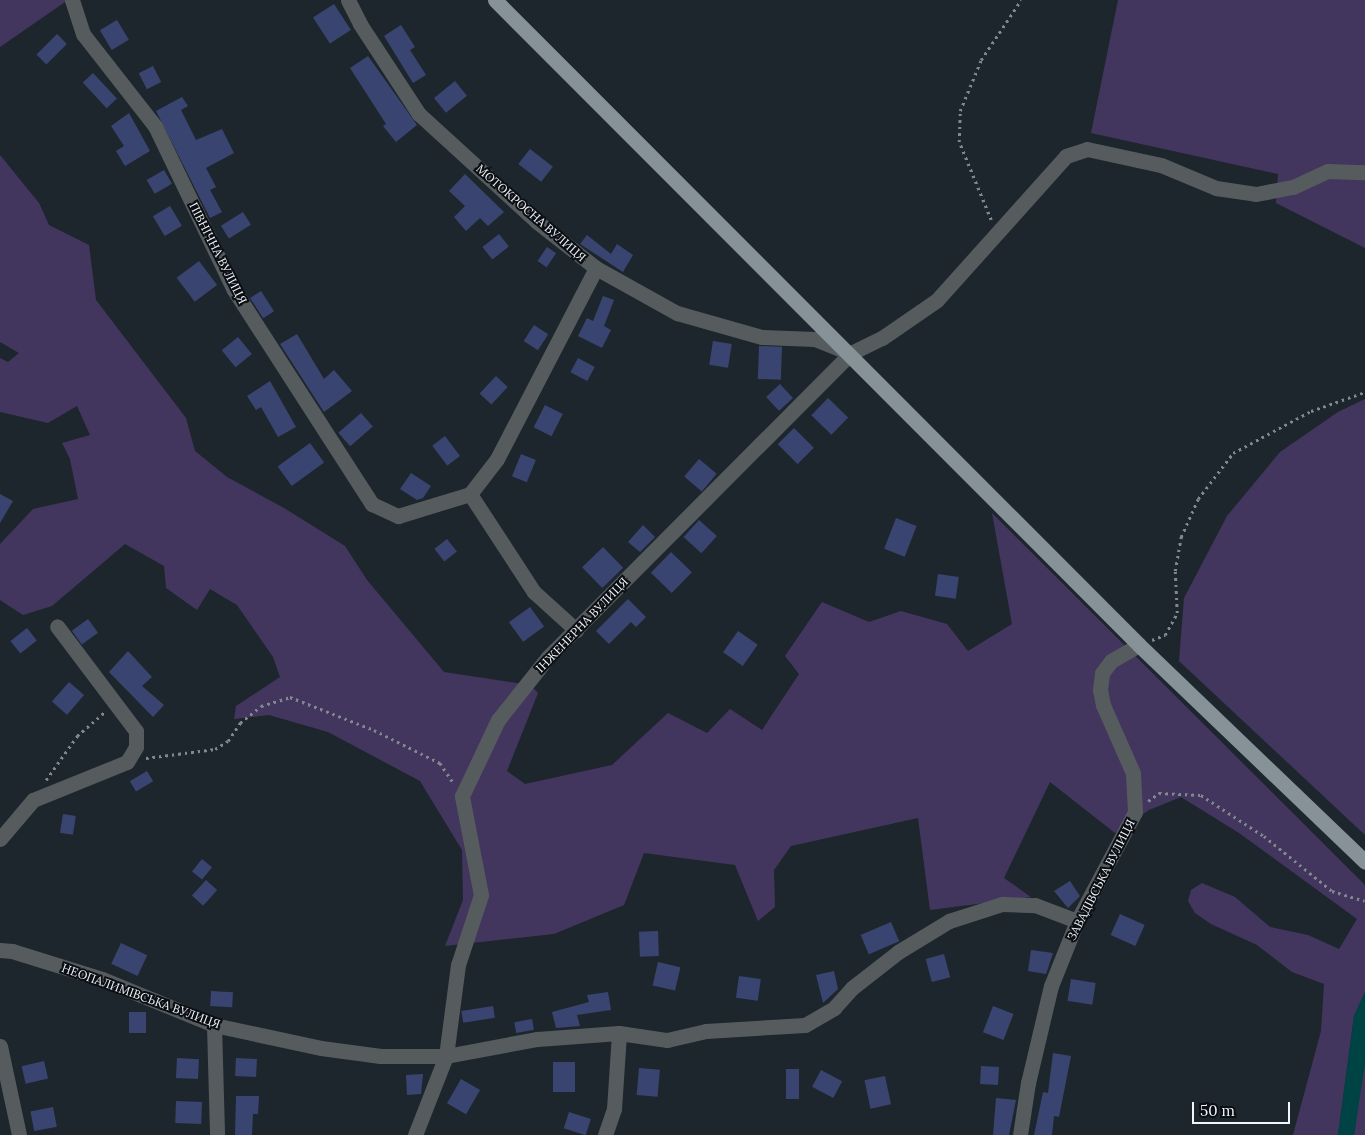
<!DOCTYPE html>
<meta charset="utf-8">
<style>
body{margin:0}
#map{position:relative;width:1365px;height:1135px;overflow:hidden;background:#1e262d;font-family:Lora,serif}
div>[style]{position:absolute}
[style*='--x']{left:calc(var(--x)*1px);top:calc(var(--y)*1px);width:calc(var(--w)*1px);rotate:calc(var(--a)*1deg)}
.green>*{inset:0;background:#42365e}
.water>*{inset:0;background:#004344}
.building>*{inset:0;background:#394570;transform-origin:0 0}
.path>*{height:2.5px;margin-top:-1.25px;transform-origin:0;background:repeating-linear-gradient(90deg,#81888e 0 2.5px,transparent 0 6.5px)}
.minor>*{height:15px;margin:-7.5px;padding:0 7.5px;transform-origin:7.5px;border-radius:7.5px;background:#565c5e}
.major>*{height:15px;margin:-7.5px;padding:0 7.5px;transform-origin:7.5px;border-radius:7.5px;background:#869297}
span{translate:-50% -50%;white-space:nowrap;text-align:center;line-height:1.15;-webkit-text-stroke:4px #0b0e12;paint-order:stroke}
.street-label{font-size:12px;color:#f0f6fb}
.scale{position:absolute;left:1192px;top:1102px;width:98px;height:22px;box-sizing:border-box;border:2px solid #f0f6fb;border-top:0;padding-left:6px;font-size:15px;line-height:18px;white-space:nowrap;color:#f0f6fb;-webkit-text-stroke:4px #0b0e12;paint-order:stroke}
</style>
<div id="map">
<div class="green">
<i style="clip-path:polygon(0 0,68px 0,0 47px)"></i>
<i style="clip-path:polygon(1118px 0,1365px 0,1365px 248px,1276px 203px,1278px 174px,1091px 133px)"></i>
<i style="clip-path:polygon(0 155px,39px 203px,49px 225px,89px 245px,96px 300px,186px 418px,195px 451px,227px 477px,284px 508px,345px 546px,367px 580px,444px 672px,530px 685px,538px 693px,507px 771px,525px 784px,612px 765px,668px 713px,707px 733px,730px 709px,762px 730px,799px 674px,785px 656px,822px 602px,869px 622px,901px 611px,947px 624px,968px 651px,1012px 624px,992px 513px,1365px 885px,1365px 992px,1354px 1016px,1338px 1135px,1293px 1135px,1321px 1031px,1324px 984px,1292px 972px,1257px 945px,1211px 924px,1195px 913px,1188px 901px,1191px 890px,1202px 883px,1235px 897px,1270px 927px,1308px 935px,1339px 949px,1357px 919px,1239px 833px,1181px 797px,1149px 810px,1115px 833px,1050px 782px,1004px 878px,1031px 897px,930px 910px,918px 818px,791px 846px,774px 870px,775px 907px,758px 921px,735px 865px,644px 853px,624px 905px,554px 934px,445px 946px,463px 900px,462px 850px,420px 781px,328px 732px,269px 715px,234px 719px,236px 706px,280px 677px,273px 657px,237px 605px,210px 589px,197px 610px,166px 588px,164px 566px,125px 544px,52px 606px,23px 615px,0 600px,0 544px,33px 509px,78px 499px,70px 459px,62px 443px,90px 435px,77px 406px,48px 423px,0 412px,0 358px,8px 362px,19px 353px,0 342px)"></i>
<i style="clip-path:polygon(1365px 399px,1365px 835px,1179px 661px,1184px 598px,1227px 516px,1280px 452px,1338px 412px)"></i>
<i style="clip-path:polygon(1365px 1063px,1365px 1135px,1354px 1135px,1361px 1086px)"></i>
</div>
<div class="water">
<i style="clip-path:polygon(1365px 992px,1365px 1063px,1354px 1135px,1338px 1135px,1354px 1016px)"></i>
</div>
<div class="building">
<i style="left:334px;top:4px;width:31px;height:25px;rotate:57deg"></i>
<i style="left:117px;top:20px;width:23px;height:20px;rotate:59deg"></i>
<i style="clip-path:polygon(401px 25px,415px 47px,410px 50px,426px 75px,413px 83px,384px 36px)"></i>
<i style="left:57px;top:34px;width:14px;height:29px;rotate:45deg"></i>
<i style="clip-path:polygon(368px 56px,417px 125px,396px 142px,383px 126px,386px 124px,350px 68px)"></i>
<i style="left:153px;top:66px;width:18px;height:16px;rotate:63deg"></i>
<i style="left:93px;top:73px;width:35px;height:14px;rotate:47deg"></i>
<i style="left:455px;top:81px;width:19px;height:27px;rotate:51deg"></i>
<i style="clip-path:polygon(182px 97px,188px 106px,181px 110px,196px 140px,222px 129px,234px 153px,206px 168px,216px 187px,210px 190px,222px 212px,210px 218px,156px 111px)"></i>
<i style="clip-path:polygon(129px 113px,150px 151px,125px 166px,116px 151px,124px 146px,111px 126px)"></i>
<i style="left:530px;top:149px;width:29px;height:19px;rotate:38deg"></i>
<i style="left:164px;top:170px;width:16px;height:20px;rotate:60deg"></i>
<i style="clip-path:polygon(465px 174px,504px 212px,488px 226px,480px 218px,466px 231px,454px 217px,465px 206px,449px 191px)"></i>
<i style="left:170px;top:206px;width:23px;height:20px;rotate:59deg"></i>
<i style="left:243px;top:212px;width:15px;height:26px;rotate:58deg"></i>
<i style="left:499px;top:234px;width:16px;height:21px;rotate:52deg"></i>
<i style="clip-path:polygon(587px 235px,611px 254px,617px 244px,633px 255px,623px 272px,580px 244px)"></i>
<i style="left:547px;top:247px;width:11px;height:17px;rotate:34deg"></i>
<i style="left:199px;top:261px;width:30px;height:28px;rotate:53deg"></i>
<i style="left:261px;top:291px;width:24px;height:13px;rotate:57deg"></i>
<i style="clip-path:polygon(603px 296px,614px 300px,604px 326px,611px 330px,602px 348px,578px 336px,587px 318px,593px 321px)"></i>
<i style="left:534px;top:325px;width:17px;height:19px;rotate:33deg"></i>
<i style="clip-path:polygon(297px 334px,324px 379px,334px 370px,352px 391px,324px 412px,280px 344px)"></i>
<i style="left:238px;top:337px;width:22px;height:21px;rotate:51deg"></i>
<i style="left:713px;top:341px;width:19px;height:24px;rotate:9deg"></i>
<i style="left:759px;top:346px;width:23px;height:33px;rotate:2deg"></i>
<i style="left:578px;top:358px;width:19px;height:16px;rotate:28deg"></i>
<i style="left:496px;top:376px;width:16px;height:24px;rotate:43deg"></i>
<i style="clip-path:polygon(270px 381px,296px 427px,278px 437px,261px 407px,256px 410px,247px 396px)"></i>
<i style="left:780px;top:384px;width:19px;height:19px;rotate:47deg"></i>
<i style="left:828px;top:398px;width:28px;height:24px;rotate:44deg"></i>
<i style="left:545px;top:405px;width:20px;height:25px;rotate:27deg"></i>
<i style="left:361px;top:413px;width:18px;height:30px;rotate:49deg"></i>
<i style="left:794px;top:428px;width:28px;height:23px;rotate:45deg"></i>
<i style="left:445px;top:436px;width:25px;height:16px;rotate:53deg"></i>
<i style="left:310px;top:443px;width:24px;height:40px;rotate:54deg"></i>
<i style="left:521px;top:454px;width:16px;height:24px;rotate:22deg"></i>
<i style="left:699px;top:459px;width:23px;height:23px;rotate:40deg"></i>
<i style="clip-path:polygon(411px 473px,431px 486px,423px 498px,417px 500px,400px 489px)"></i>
<i style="clip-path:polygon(0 494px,13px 501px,0 523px)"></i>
<i style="left:896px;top:518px;width:22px;height:33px;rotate:21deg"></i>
<i style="left:699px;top:520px;width:24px;height:23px;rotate:42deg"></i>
<i style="clip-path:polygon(643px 525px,655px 537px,640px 552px,628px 542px)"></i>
<i style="left:447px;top:539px;width:16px;height:16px;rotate:52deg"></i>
<i style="left:603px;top:547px;width:29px;height:29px;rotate:46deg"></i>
<i style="left:671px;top:552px;width:29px;height:29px;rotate:44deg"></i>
<i style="left:938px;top:574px;width:21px;height:22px;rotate:8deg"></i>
<i style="clip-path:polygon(628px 599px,646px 617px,636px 627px,631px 622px,609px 644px,596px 631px)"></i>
<i style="left:530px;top:607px;width:24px;height:26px;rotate:54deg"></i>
<i style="left:88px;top:619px;width:17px;height:20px;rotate:54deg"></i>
<i style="left:27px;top:628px;width:16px;height:21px;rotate:52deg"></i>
<i style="left:738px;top:631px;width:24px;height:26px;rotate:35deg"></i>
<i style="clip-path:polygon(128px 651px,152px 677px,142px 686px,164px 705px,153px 717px,109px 672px)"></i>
<i style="left:69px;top:682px;width:20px;height:26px;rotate:41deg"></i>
<i style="left:147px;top:771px;width:12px;height:20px;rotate:59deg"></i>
<i style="left:63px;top:814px;width:13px;height:19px;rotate:9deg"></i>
<i style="left:202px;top:859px;width:13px;height:16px;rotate:39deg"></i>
<i style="left:206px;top:880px;width:15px;height:21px;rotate:42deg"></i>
<i style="clip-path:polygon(1070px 881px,1080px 896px,1068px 908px,1054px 891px)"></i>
<i style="left:1120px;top:914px;width:27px;height:23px;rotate:24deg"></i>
<i style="left:891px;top:922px;width:21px;height:33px;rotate:67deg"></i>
<i style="left:658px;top:931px;width:25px;height:19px;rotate:88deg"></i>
<i style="left:121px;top:943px;width:29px;height:23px;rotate:25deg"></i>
<i style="clip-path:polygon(1031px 950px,1053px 953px,1046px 974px,1028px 971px)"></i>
<i style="left:944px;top:954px;width:24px;height:19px;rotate:75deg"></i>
<i style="left:658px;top:962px;width:23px;height:24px;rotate:13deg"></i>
<i style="clip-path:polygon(834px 971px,838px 989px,823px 1003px,816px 975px)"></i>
<i style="left:739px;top:976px;width:22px;height:22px;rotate:8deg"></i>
<i style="left:1071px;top:979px;width:25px;height:22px;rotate:9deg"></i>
<i style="left:211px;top:991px;width:22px;height:15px;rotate:3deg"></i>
<i style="clip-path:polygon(608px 992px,611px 1010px,577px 1015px,580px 1026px,556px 1028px,552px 1012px,589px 1002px,587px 995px)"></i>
<i style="left:493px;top:1006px;width:12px;height:32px;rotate:81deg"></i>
<i style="left:993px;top:1006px;width:22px;height:28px;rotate:21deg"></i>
<i style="left:129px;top:1012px;width:17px;height:21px"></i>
<i style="left:532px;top:1019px;width:11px;height:18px;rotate:80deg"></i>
<i style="clip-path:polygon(1053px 1053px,1071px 1056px,1059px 1117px,1054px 1116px,1052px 1135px,1034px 1135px,1043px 1092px,1048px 1093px)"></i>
<i style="left:177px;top:1058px;width:22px;height:20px;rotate:3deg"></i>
<i style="left:236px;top:1058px;width:21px;height:18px;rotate:3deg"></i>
<i style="left:44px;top:1061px;width:18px;height:23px;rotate:77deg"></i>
<i style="left:553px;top:1062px;width:22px;height:30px"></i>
<i style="left:981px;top:1066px;width:18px;height:18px;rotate:3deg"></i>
<i style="left:639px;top:1068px;width:21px;height:27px;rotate:5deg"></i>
<i style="left:786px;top:1069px;width:13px;height:30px"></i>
<i style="left:821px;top:1070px;width:24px;height:19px;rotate:28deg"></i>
<i style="clip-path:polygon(423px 1074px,421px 1094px,407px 1095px,406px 1075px)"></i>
<i style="left:885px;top:1076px;width:29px;height:21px;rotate:78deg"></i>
<i style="left:461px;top:1079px;width:22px;height:28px;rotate:30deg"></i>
<i style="clip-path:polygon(236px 1096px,259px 1096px,258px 1114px,253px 1114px,252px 1135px,235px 1135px)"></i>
<i style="clip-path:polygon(996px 1098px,1016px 1100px,1009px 1135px,993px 1135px)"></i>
<i style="left:176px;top:1101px;width:26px;height:22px;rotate:2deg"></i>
<i style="left:53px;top:1107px;width:20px;height:23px;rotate:79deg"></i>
<i style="left:569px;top:1112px;width:23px;height:17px;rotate:18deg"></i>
</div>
<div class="path">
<i style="--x:991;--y:220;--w:84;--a:-112.3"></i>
<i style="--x:959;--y:142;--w:31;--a:-88"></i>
<i style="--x:960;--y:111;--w:55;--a:-67.6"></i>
<i style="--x:981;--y:60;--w:72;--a:-56.3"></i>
<i style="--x:1152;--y:640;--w:14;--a:-21"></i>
<i style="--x:1165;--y:635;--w:25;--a:-61"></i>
<i style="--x:1177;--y:613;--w:42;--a:-92.7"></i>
<i style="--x:1175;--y:571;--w:35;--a:-80"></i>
<i style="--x:1181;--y:537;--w:42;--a:-65.9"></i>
<i style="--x:1198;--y:499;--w:58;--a:-52.7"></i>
<i style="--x:1233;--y:453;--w:89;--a:-28.3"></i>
<i style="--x:1311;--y:411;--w:57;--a:-19.4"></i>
<i style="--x:146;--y:758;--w:70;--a:-7.4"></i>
<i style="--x:215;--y:749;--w:15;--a:-32"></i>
<i style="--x:228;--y:741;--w:22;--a:-56"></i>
<i style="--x:240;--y:723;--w:27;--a:-39"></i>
<i style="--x:261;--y:706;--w:30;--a:-17"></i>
<i style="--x:290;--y:697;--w:90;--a:21.4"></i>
<i style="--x:374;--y:730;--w:74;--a:26.6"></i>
<i style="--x:440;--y:763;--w:23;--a:56"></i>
<i style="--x:46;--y:780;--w:54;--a:-54.8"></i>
<i style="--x:77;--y:736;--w:38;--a:-41"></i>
<i style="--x:1148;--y:801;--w:14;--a:-36"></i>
<i style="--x:1159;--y:793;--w:42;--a:2.7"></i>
<i style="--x:1201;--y:795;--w:75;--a:33.1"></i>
<i style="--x:1264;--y:836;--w:87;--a:39"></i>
<i style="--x:1332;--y:891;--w:34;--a:17"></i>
</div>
<div class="minor">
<i style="--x:72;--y:0;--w:36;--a:72"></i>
<i style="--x:83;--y:34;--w:117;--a:52"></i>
<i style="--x:155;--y:126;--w:182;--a:64.3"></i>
<i style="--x:234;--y:290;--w:255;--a:57.2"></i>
<i style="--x:372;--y:504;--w:29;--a:25"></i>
<i style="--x:398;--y:516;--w:75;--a:-17"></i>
<i style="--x:470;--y:494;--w:117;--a:56.9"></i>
<i style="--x:534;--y:592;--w:57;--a:42.1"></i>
<i style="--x:348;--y:0;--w:27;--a:63"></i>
<i style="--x:360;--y:24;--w:108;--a:56.8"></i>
<i style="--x:419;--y:114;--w:159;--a:42.4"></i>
<i style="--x:536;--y:221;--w:76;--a:38.1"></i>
<i style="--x:596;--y:268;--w:215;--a:117.4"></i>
<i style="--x:497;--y:459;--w:44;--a:127.6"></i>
<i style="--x:596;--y:268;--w:93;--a:29.1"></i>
<i style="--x:677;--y:313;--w:88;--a:15.8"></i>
<i style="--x:762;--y:337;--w:53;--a:2.2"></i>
<i style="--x:815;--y:339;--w:35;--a:22"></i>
<i style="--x:0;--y:839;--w:51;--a:-49.8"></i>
<i style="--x:33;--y:800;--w:101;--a:-22"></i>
<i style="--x:127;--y:762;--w:17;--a:-59"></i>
<i style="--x:136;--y:747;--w:16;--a:-90"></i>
<i style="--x:136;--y:731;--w:131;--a:-127"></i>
<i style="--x:0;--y:950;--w:12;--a:5"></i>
<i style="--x:12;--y:951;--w:94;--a:17.3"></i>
<i style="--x:102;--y:979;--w:121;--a:22.3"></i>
<i style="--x:214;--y:1025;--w:109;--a:12.1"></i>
<i style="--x:321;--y:1048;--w:60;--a:7.7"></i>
<i style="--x:380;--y:1056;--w:66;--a:0"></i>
<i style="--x:446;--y:1056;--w:93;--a:-10.6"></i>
<i style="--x:537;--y:1039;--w:82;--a:-4.2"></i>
<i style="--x:619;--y:1033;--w:49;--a:8.3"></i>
<i style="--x:667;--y:1040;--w:40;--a:-13"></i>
<i style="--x:706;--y:1031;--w:99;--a:-3.5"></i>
<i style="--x:805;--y:1025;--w:34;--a:-30"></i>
<i style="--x:834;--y:1008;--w:27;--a:-48"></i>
<i style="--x:852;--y:988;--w:58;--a:-38"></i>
<i style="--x:898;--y:952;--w:60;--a:-31.3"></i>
<i style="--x:949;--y:921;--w:56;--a:-17.8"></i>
<i style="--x:1002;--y:904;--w:33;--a:2"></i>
<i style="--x:1035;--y:905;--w:45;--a:20.9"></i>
<i style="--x:214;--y:1025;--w:110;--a:88.4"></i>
<i style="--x:0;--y:1046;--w:91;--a:77.9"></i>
<i style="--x:415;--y:1135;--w:85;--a:-68.6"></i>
<i style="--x:446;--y:1056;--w:92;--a:-82.5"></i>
<i style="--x:458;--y:965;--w:74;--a:-71.8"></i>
<i style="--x:481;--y:895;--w:101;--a:-100.9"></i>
<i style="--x:462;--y:796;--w:84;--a:-64.7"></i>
<i style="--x:498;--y:720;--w:80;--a:-51.6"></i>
<i style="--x:548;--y:657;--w:429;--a:-45.1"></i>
<i style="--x:851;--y:353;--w:34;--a:-26"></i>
<i style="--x:882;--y:338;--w:67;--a:-34.6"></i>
<i style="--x:937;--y:300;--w:193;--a:-48.1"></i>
<i style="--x:1066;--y:156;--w:22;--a:-18"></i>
<i style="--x:1087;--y:149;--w:76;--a:12.2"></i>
<i style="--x:1161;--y:165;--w:60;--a:22.7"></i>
<i style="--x:1216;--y:188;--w:40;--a:8.5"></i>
<i style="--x:1256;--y:194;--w:38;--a:-11"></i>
<i style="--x:1293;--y:187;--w:38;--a:-25"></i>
<i style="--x:1328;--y:171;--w:37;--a:2"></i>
<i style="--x:605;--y:1135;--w:28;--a:-71"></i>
<i style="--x:614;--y:1109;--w:76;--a:-86.2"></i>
<i style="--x:1020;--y:1135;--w:53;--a:-81.3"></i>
<i style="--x:1028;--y:1083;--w:100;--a:-76.7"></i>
<i style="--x:1051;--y:986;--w:70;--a:-68.2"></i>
<i style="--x:1077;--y:921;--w:123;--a:-62"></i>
<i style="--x:1135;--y:812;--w:39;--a:-93"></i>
<i style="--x:1133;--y:773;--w:74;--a:-113.8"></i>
<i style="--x:1103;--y:705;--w:15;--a:-101"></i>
<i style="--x:1100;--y:690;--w:17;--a:-83"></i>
<i style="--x:1102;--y:673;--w:15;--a:-53"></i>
<i style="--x:1111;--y:661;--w:32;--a:-30"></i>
</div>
<div class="major">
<i style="--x:495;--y:0;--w:911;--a:45.04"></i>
<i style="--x:1139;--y:645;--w:313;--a:43.8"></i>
</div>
<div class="street-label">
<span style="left:531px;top:213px;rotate:41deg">МОТОКРОСНА ВУЛИЦЯ</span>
<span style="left:218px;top:253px;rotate:63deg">ПІВНІЧНА ВУЛИЦЯ</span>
<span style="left:582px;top:625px;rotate:-46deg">ІНЖЕНЕРНА ВУЛИЦЯ</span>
<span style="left:1101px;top:880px;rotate:-63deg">ЗАВАДІВСЬКА ВУЛИЦЯ</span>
<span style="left:141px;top:996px;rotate:20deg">НЕОПАЛИМІВСЬКА ВУЛИЦЯ</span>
</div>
<div class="scale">50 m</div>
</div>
